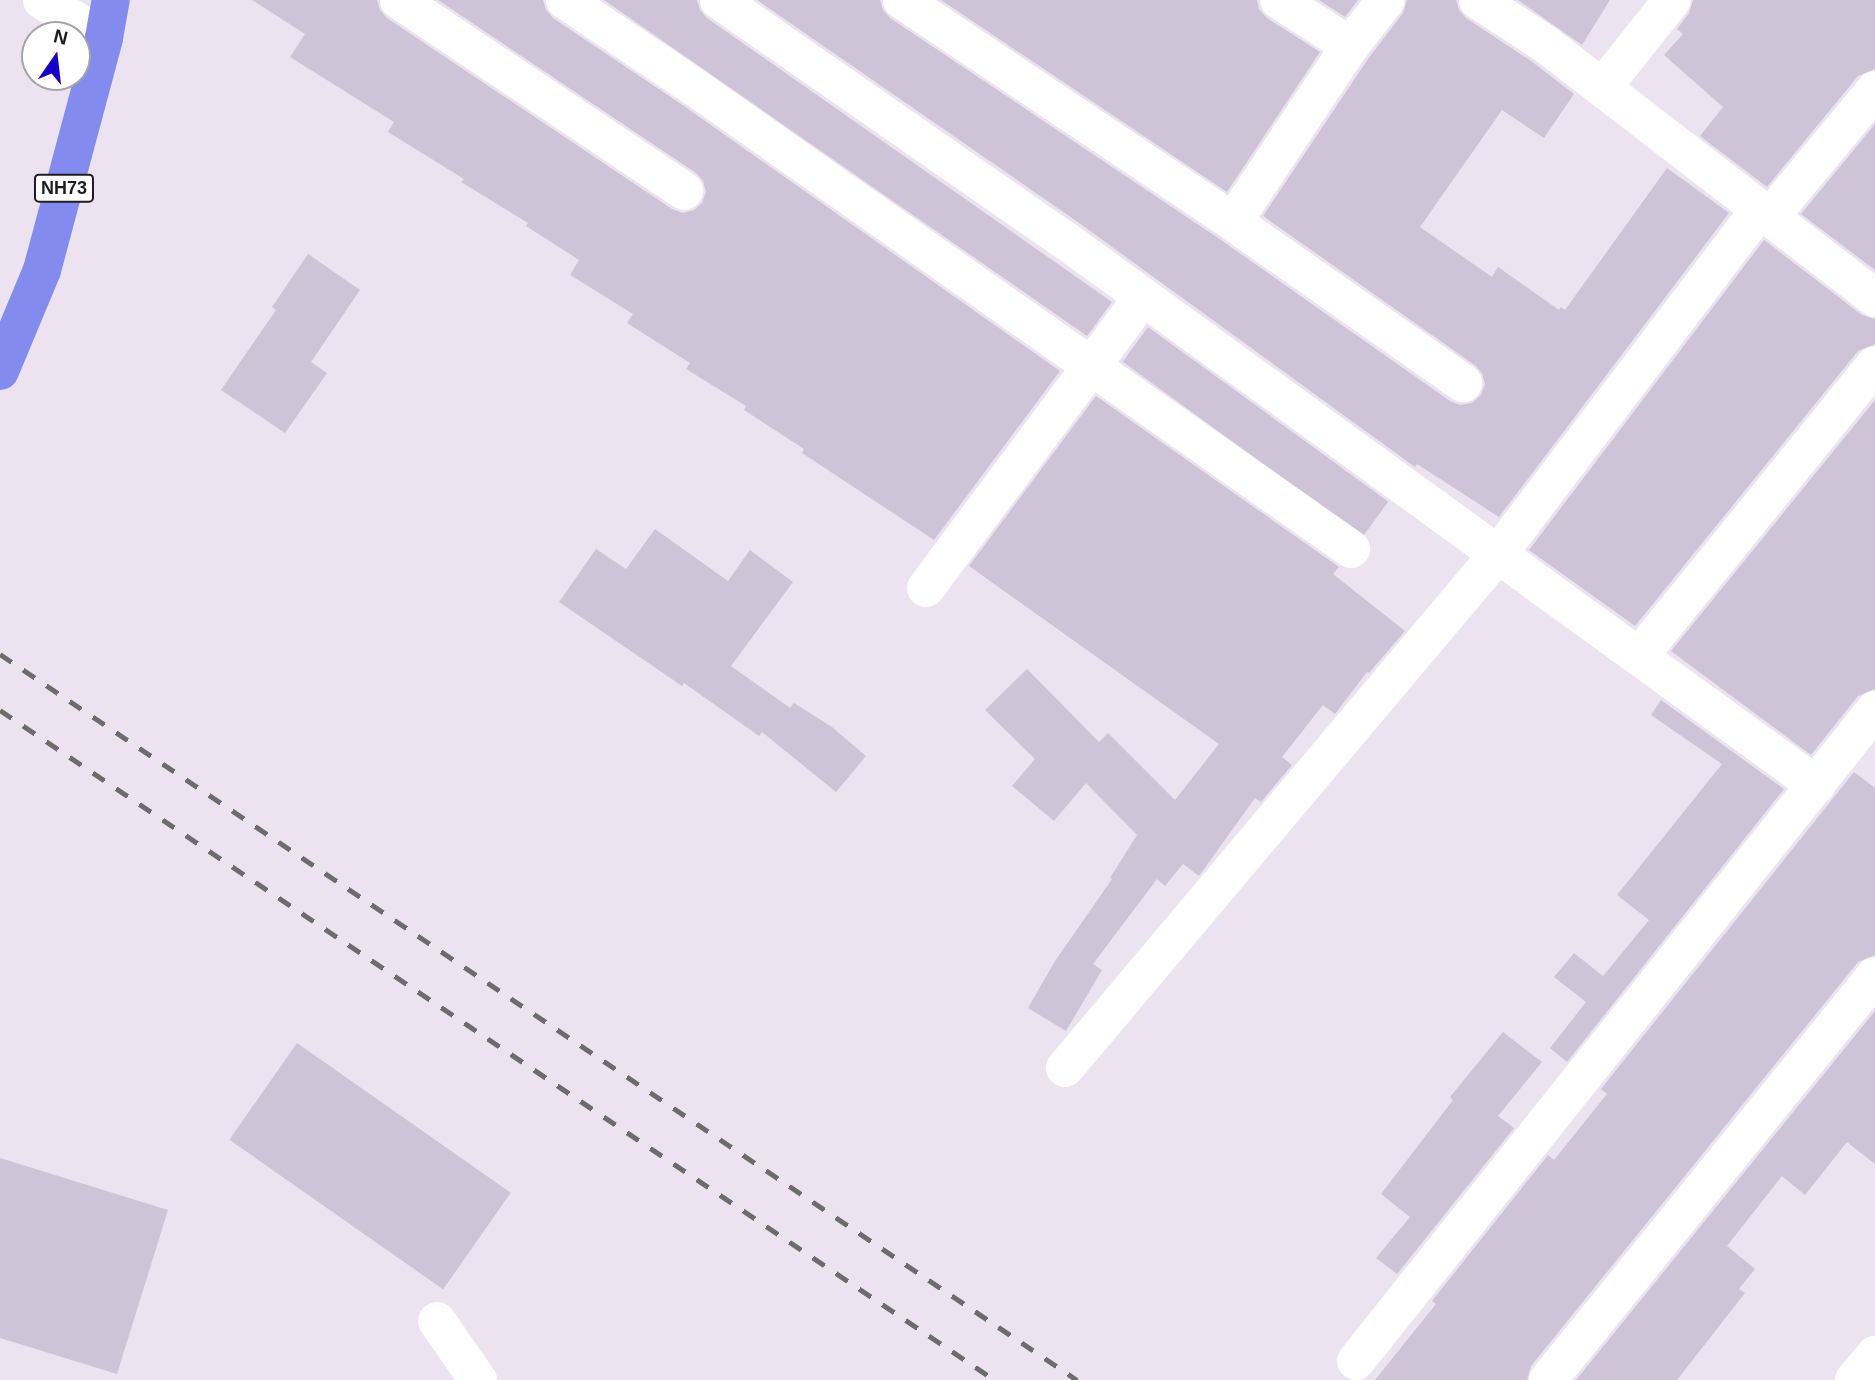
<!DOCTYPE html>
<style>
body{margin:0}
#map{position:relative;width:1875px;height:1380px;overflow:hidden;background:#ede3f0;font-family:Helvetica,sans-serif}
div>[style]{position:absolute}
[style*='--x']{left:calc(var(--x)*1px);top:calc(var(--y)*1px);width:calc(var(--w)*1px);rotate:calc(var(--a)*1deg)}
.building>*{inset:0;background:#cec3d7;transform-origin:0 0}
.street>*{height:38px;margin:-19px;padding:0 19px;transform-origin:19px;border-radius:19px;background:#fff}
.highway>*{height:38px;margin:-19px;padding:0 19px;transform-origin:19px;border-radius:19px;background:#848bee}
.rail>*{height:5px;margin-top:-2.5px;transform-origin:0;background:repeating-linear-gradient(90deg,#6c6c6c 0 14px,transparent 0 28px)}
span{translate:-50% -50%;white-space:nowrap;text-align:center;line-height:1.15;-webkit-text-stroke:6px #fff;paint-order:stroke}
.shield-label span{padding:2px 5px;background:#fff;border:2px solid;border-radius:5px;-webkit-text-stroke-width:0}
.shield-label{font-size:18px;color:#1e1e1e;font-weight:700}
.north{position:absolute;left:21px;top:21px;width:70px;height:70px;box-sizing:border-box;background:#fff;border:2px solid #a5a5a5;border-radius:50%;rotate:14deg;font-size:19px;font-weight:700;line-height:28px;text-align:center;color:#1e1e1e}
.north::after{content:'';display:block;margin:auto;width:24px;height:32px;background:#1800cc;clip-path:polygon(50% 0,100% 100%,50% 72%,0 100%)}
</style>
<div id="map">
<div class="building">
<i style="clip-path:polygon(252px 0,377px 0,380px 10px,387px 18px,672px 209px,683px 213px,694px 210px,702px 203px,706px 192px,703px 181px,696px 173px,438px 0,543px 0,546px 10px,553px 18px,684px 106px,1060px 371px,934px 540px,802px 453px,804px 449px,744px 410px,746px 406px,686px 369px,690px 363px,627px 323px,633px 314px,570px 275px,579px 260px,526px 226px,528px 223px,461px 182px,464px 179px,388px 132px,394px 122px,290px 57px,305px 34px)"></i>
<i style="clip-path:polygon(604px 0,697px 0,700px 10px,707px 18px,1112px 302px,1087px 336px)"></i>
<i style="clip-path:polygon(757px 0,880px 0,883px 10px,890px 18px,1221px 240px,1450px 401px,1460px 405px,1472px 403px,1481px 395px,1485px 384px,1482px 373px,1476px 366px,1263px 216px,1368px 59px,1403px 13px,1407px 0,1456px 0,1459px 10px,1466px 18px,1531px 61px,1574px 94px,1544px 138px,1502px 110px,1420px 227px,1492px 277px,1498px 267px,1559px 310px,1561px 307px,1565px 310px,1667px 168px,1729px 213px,1499px 517px,1417px 464px,1415px 467px,1075px 220px)"></i>
<i style="clip-path:polygon(941px 0,1257px 0,1259px 9px,1267px 18px,1320px 52px,1227px 192px)"></i>
<i style="clip-path:polygon(1319px 0,1358px 0,1345px 17px)"></i>
<i style="clip-path:polygon(1518px 0,1610px 0,1582px 45px)"></i>
<i style="clip-path:polygon(1693px 0,1875px 0,1875px 69px,1858px 76px,1767px 187px,1700px 136px,1723px 107px,1664px 55px,1683px 34px,1677px 29px,1689px 13px)"></i>
<i style="clip-path:polygon(1875px 124px,1875px 270px,1801px 214px)"></i>
<i style="clip-path:polygon(1764px 240px,1862px 315px,1875px 319px,1875px 344px,1858px 351px,1635px 626px,1529px 550px)"></i>
<i style="clip-path:polygon(308px 254px,360px 290px,311px 362px,327px 373px,285px 433px,221px 390px,276px 310px,272px 307px)"></i>
<i style="left:1148px;top:327px;width:297px;height:43px;rotate:36deg"></i>
<i style="clip-path:polygon(1096px 396px,1339px 567px,1333px 574px,1405px 631px,1369px 673px,1367px 672px,1335px 714px,1323px 705px,1282px 757px,1292px 765px,1261px 802px,1255px 798px,1199px 876px,1183px 864px,1165px 886px,1157px 879px,1093px 964px,1102px 970px,1066px 1031px,1028px 1008px,1055px 961px,1112px 879px,1110px 878px,1137px 835px,1086px 783px,1054px 821px,1012px 786px,1035px 759px,985px 710px,1027px 669px,1099px 742px,1108px 733px,1175px 800px,1219px 744px,969px 566px)"></i>
<i style="clip-path:polygon(1875px 400px,1875px 689px,1858px 696px,1811px 755px,1671px 651px)"></i>
<i style="clip-path:polygon(655px 529px,728px 581px,750px 550px,793px 582px,731px 666px,790px 708px,794px 703px,832px 727px,866px 756px,836px 792px,762px 732px,759px 736px,684px 683px,682px 686px,559px 602px,596px 549px,626px 569px)"></i>
<i style="clip-path:polygon(1661px 700px,1784px 789px,1567px 1062px,1550px 1048px,1586px 1002px,1554px 977px,1574px 953px,1603px 976px,1649px 920px,1617px 895px,1722px 764px,1651px 715px)"></i>
<i style="clip-path:polygon(1854px 772px,1875px 788px,1875px 955px,1858px 962px,1531px 1366px,1527px 1380px,1375px 1380px,1436px 1304px,1432px 1301px,1548px 1155px,1554px 1160px,1607px 1094px,1601px 1089px)"></i>
<i style="clip-path:polygon(1875px 1011px,1875px 1164px,1847px 1142px,1805px 1195px,1782px 1176px,1727px 1246px,1755px 1269px,1739px 1289px,1745px 1293px,1677px 1380px,1576px 1380px)"></i>
<i style="clip-path:polygon(1503px 1032px,1542px 1062px,1498px 1116px,1514px 1128px,1397px 1274px,1376px 1258px,1410px 1217px,1381px 1194px,1453px 1100px,1450px 1097px)"></i>
<i style="left:297px;top:1043px;width:261px;height:118px;rotate:35deg"></i>
<i style="clip-path:polygon(0 1158px,168px 1210px,117px 1374px,0 1338px)"></i>
</div>
<div class="street">
<i style="--x:42;--y:0;--w:73;--a:31.5"></i>
<i style="--x:399;--y:0;--w:343;--a:33.8"></i>
<i style="--x:565;--y:0;--w:158;--a:33.9"></i>
<i style="--x:696;--y:88;--w:801;--a:35.14"></i>
<i style="--x:719;--y:0;--w:417;--a:34.8"></i>
<i style="--x:1062;--y:238;--w:932;--a:35.96"></i>
<i style="--x:902;--y:0;--w:399;--a:33.8"></i>
<i style="--x:1233;--y:222;--w:281;--a:35"></i>
<i style="--x:1279;--y:0;--w:85;--a:32.9"></i>
<i style="--x:1478;--y:0;--w:79;--a:33.1"></i>
<i style="--x:1544;--y:43;--w:418;--a:37.6"></i>
<i style="--x:1602;--y:88;--w:112;--a:-51.5"></i>
<i style="--x:1770;--y:217;--w:165;--a:-50.4"></i>
<i style="--x:1233;--y:222;--w:211;--a:-56.4"></i>
<i style="--x:1350;--y:46;--w:58;--a:-52"></i>
<i style="--x:926;--y:588;--w:363;--a:-53.3"></i>
<i style="--x:1640;--y:655;--w:373;--a:-51"></i>
<i style="--x:1065;--y:1068;--w:673;--a:-49.88"></i>
<i style="--x:1499;--y:553;--w:432;--a:-52.8"></i>
<i style="--x:437;--y:1321;--w:72;--a:55.2"></i>
<i style="--x:1356;--y:1361;--w:833;--a:-51.44"></i>
<i style="--x:1548;--y:1380;--w:520;--a:-51.01"></i>
<i style="--x:1854;--y:1380;--w:33;--a:-50"></i>
</div>
<div class="highway">
<i style="--x:0;--y:371;--w:109;--a:-67.4"></i>
<i style="--x:42;--y:270;--w:240;--a:-75"></i>
<i style="--x:104;--y:38;--w:39;--a:-80"></i>
</div>
<div class="rail">
<i style="--x:0;--y:654;--w:1299;--a:33.98"></i>
<i style="--x:0;--y:710;--w:1200;--a:33.96"></i>
</div>
<div class="shield-label">
<span style="left:64px;top:188px">NH73</span>
</div>
<div class="north">N</div>
</div>
